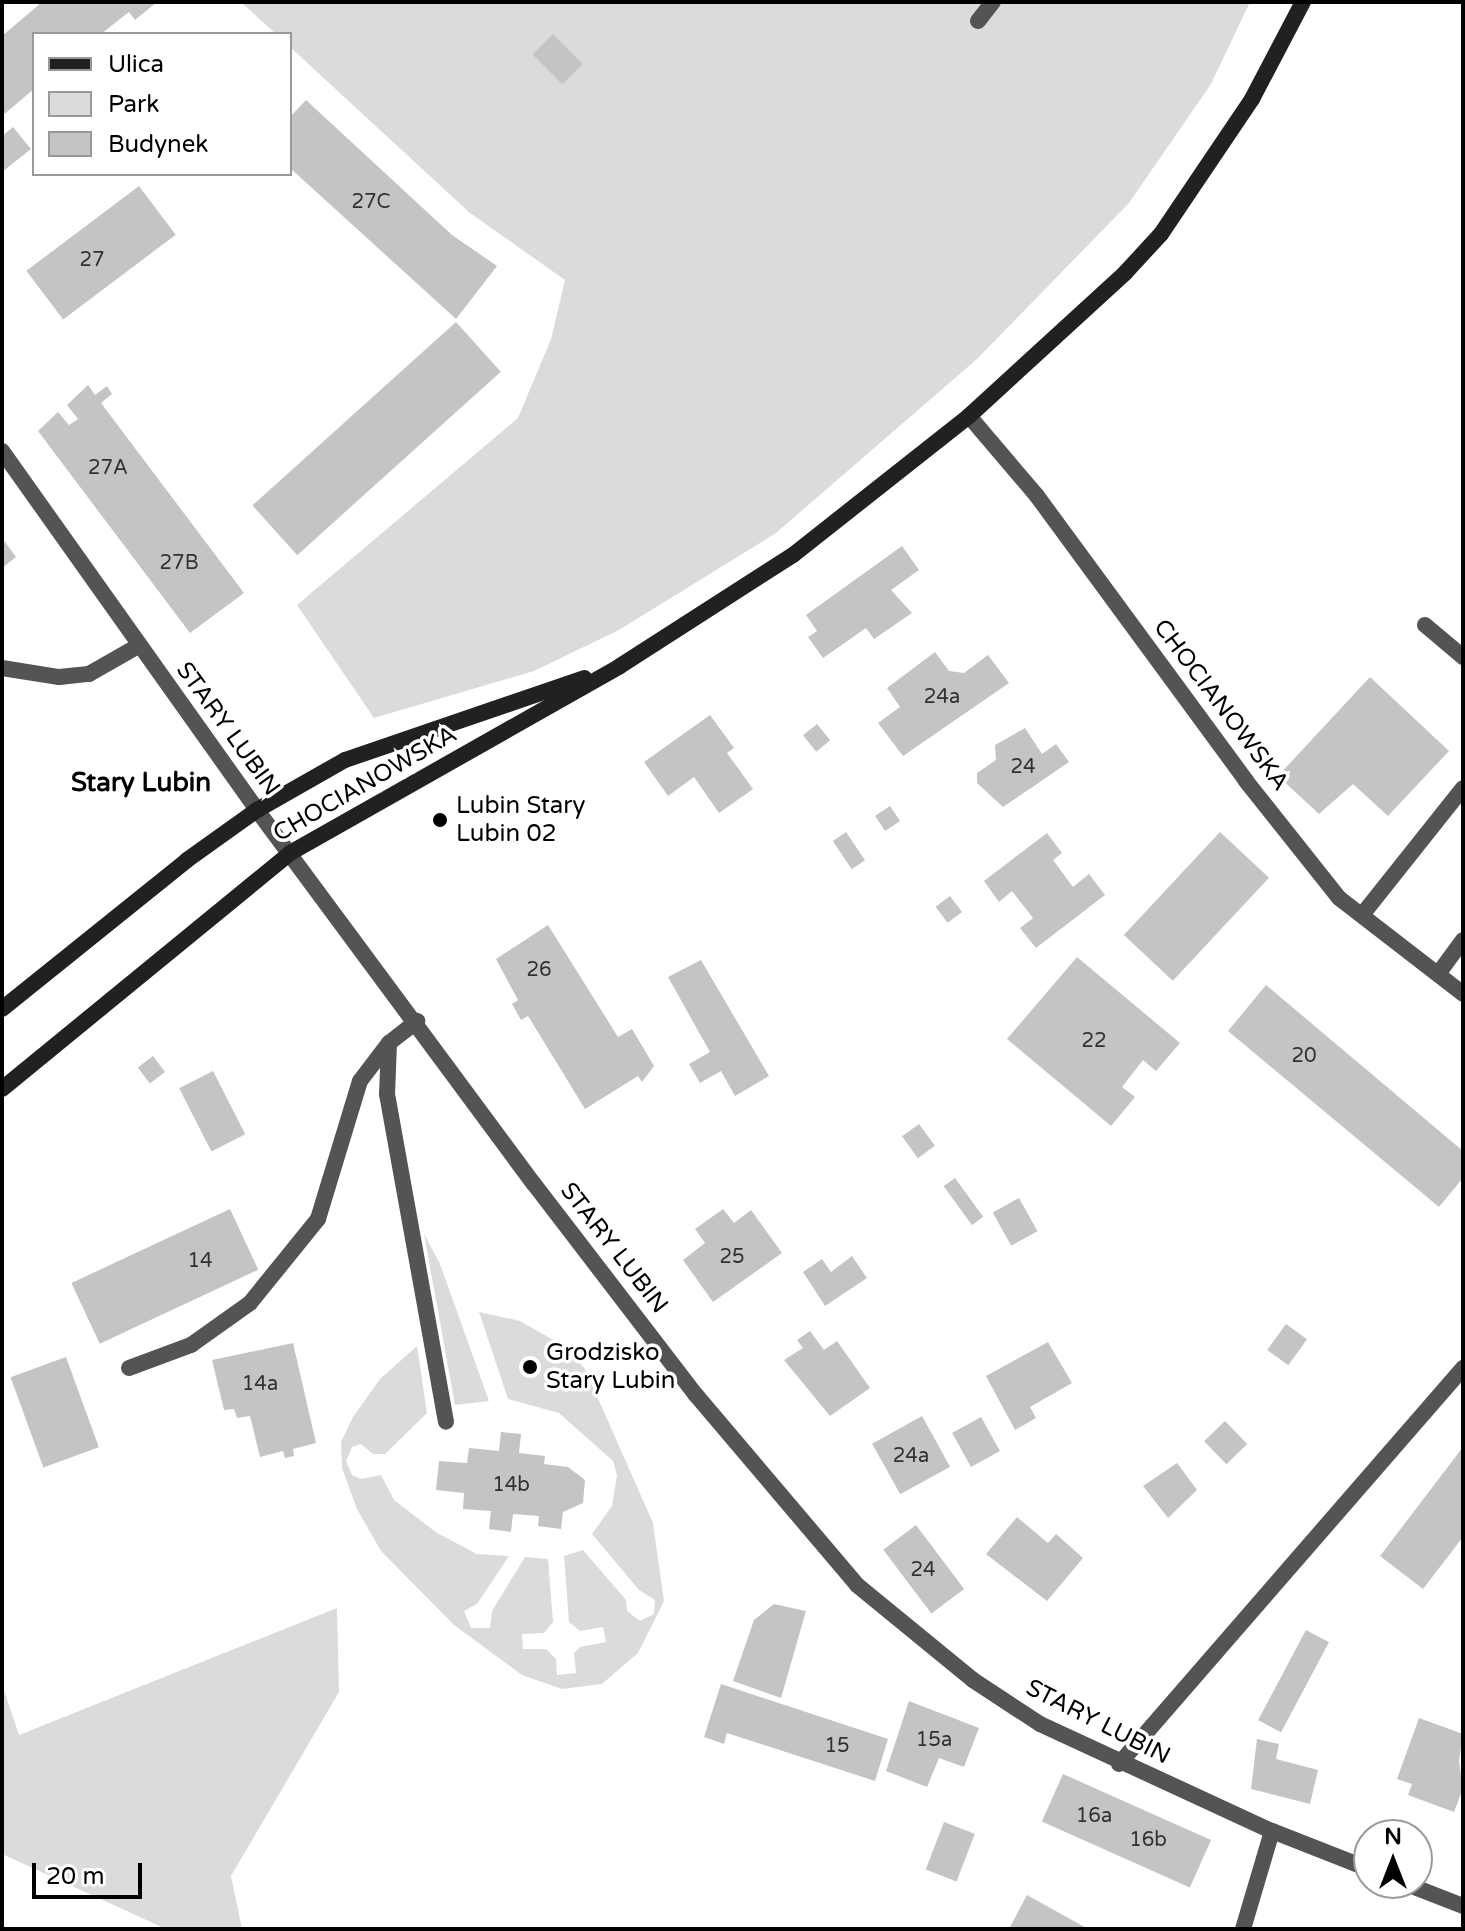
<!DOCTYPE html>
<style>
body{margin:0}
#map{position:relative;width:1465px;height:1931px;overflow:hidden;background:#fff;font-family:"Varela Round",sans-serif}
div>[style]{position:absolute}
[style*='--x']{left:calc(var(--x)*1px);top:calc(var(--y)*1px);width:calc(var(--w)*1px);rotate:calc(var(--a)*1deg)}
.green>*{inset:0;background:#dbdbdb}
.building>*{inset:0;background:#c4c4c4;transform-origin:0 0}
.lane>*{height:16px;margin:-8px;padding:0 8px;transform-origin:8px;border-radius:8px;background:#545454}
.street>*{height:16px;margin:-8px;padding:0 8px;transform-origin:8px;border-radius:8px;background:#545454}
.secondary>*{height:16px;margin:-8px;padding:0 8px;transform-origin:8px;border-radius:8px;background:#212121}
.dots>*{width:22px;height:22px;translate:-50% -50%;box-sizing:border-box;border:4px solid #fff;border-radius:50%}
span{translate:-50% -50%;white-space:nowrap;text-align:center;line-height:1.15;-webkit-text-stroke:7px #fff;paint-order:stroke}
.number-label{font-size:20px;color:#313131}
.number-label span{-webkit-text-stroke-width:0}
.street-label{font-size:24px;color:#000}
.poi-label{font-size:24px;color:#000}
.left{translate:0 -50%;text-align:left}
.neighbourhood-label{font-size:26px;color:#000;font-weight:700}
.frame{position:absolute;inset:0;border:4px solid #000;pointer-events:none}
.legend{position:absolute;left:32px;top:32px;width:260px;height:144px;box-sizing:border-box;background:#fff;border:2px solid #999;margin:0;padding:10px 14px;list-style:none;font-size:24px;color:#000}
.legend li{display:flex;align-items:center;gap:16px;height:40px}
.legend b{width:40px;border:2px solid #999}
.north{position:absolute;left:1353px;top:1819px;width:80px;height:80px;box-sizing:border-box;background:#fff;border:2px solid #999;border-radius:50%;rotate:0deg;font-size:22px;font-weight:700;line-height:32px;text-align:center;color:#000}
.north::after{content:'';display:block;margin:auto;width:28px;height:36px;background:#000;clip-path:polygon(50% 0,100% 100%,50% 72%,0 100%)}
.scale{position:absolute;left:32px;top:1863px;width:110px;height:36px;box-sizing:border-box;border:4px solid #000;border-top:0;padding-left:10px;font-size:24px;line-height:28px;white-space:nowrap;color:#000;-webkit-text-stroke:6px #fff;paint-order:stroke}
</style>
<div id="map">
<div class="green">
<i style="clip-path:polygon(241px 2px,1250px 2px,1211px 84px,1129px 203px,977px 359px,776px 533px,619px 630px,534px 671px,374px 718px,297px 605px,518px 418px,551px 339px,565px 280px,470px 213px,290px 47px,290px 34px,276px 34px)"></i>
<i style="clip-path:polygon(424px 1234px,440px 1264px,489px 1401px,455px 1405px)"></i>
<i style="clip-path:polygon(479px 1312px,520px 1321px,564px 1346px,585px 1369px,653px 1523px,664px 1601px,638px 1653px,602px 1684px,562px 1689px,522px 1675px,454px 1625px,381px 1551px,357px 1509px,342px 1468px,341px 1442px,353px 1417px,380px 1379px,417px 1346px,427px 1413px,385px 1454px,373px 1454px,361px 1444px,352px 1447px,346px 1461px,352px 1475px,361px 1479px,381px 1475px,394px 1500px,437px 1533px,477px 1554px,509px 1556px,477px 1604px,464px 1611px,471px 1628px,490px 1628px,492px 1611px,525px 1557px,548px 1559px,553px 1622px,544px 1633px,522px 1634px,523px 1649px,546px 1649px,556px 1659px,557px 1675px,576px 1673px,574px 1653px,580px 1647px,606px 1642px,603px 1627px,580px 1631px,569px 1622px,564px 1556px,583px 1550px,626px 1600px,627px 1611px,640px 1621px,654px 1614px,655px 1600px,639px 1590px,592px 1534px,612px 1506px,617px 1475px,613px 1461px,559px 1413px,508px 1399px)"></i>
<i style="clip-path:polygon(337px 1608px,339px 1692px,231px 1876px,242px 1929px,166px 1929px,2px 1854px,2px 1684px,19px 1735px)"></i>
</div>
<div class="building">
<i style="clip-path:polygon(42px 2px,157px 2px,135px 20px,129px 12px,101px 34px,34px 34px,34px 89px,2px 116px,2px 36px)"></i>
<i style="left:553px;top:34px;width:42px;height:29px;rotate:45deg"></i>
<i style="clip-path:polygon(306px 100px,452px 235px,497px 266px,456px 319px,290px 168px,290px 117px)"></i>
<i style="clip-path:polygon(13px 127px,31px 149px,2px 172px,2px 136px)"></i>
<i style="left:139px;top:186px;width:61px;height:141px;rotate:53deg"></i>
<i style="left:456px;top:322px;width:67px;height:274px;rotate:48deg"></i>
<i style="clip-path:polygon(88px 385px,95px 395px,107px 386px,112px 394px,101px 403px,244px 593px,190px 633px,38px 431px,58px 412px,69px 425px,78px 419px,67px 405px)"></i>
<i style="clip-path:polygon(2px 538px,16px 557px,2px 568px)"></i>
<i style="clip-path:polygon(902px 546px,919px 570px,891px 590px,912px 613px,874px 639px,866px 628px,823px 658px,808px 637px,817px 631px,806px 615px)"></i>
<i style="clip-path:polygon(935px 652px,949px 671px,964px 673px,988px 655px,1009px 683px,903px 756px,878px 723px,900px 707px,887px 688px)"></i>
<i style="clip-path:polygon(1370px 677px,1449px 751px,1388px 816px,1353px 784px,1319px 814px,1278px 776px)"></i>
<i style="clip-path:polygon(710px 715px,734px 748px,727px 753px,753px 789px,719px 813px,694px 777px,668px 796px,644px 762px)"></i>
<i style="left:817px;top:724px;width:21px;height:18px;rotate:51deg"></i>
<i style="clip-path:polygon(1025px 728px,1042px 754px,1056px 744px,1069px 762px,1003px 807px,977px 783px,977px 773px,996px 760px,995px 745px)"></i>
<i style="left:890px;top:806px;width:18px;height:18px;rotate:56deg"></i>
<i style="left:846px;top:832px;width:34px;height:16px;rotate:56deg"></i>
<i style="left:1220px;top:832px;width:67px;height:141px;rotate:43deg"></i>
<i style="clip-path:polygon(1047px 833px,1062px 853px,1053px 860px,1073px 887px,1089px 874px,1105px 895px,1036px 948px,1020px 928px,1033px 918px,1012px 891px,999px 902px,984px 881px)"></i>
<i style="left:950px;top:896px;width:20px;height:18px;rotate:53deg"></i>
<i style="clip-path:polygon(548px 925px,618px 1037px,632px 1029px,654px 1066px,642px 1082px,638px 1076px,585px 1109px,528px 1016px,521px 1020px,512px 1004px,518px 1000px,496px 959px)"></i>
<i style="clip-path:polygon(1077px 957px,1180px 1043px,1156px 1071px,1143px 1060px,1122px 1087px,1135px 1097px,1111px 1126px,1007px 1039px)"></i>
<i style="clip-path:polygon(701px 960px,769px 1076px,735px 1096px,721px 1071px,700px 1083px,689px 1064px,710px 1052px,668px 977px)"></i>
<i style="clip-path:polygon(1266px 985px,1463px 1151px,1463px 1178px,1439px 1207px,1228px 1031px)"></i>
<i style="left:153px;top:1056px;width:20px;height:19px;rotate:53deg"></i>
<i style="left:213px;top:1071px;width:71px;height:38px;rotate:63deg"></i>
<i style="left:919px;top:1124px;width:27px;height:21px;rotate:54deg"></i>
<i style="left:955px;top:1178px;width:48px;height:14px;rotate:54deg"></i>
<i style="left:1019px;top:1198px;width:38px;height:30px;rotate:61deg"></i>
<i style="left:230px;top:1209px;width:67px;height:175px;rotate:65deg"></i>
<i style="clip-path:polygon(723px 1209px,734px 1223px,751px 1210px,782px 1253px,713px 1302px,683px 1260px,705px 1243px,695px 1229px)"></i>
<i style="clip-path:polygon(852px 1256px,867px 1278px,825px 1306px,803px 1272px,822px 1259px,831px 1272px)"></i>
<i style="left:1286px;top:1324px;width:26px;height:32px;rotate:36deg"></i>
<i style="clip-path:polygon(810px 1331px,824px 1350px,837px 1341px,870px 1388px,830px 1416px,784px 1360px,803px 1348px,797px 1340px)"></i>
<i style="clip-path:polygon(1048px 1342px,1072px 1383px,1030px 1407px,1036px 1418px,1015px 1430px,986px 1376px)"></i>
<i style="clip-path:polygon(293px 1343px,316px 1443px,293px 1449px,294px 1456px,285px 1458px,283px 1451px,260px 1457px,250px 1416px,237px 1418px,234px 1409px,224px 1410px,212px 1360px)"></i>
<i style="left:66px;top:1357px;width:96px;height:59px;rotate:70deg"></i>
<i style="left:922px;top:1416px;width:58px;height:57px;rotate:61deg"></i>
<i style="left:981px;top:1417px;width:39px;height:33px;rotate:61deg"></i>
<i style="left:1225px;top:1421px;width:32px;height:29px;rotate:46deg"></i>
<i style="clip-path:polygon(501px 1432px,521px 1434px,519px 1453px,545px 1456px,544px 1464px,568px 1467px,585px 1480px,583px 1503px,563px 1512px,561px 1529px,538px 1526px,539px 1516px,513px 1514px,511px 1532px,489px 1529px,491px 1511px,463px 1509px,464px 1493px,436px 1490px,439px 1461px,467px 1463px,469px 1448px,499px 1451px)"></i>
<i style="clip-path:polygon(1463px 1447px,1463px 1537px,1423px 1589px,1380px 1556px)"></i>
<i style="clip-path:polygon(1177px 1463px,1197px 1490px,1168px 1518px,1143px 1486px)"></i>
<i style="clip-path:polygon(1017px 1517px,1048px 1543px,1056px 1534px,1083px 1558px,1047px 1601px,986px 1554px)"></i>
<i style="left:916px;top:1525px;width:80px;height:41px;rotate:53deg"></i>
<i style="clip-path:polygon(774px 1604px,806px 1611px,781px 1698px,733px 1681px,754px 1620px)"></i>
<i style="left:1306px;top:1630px;width:26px;height:102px;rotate:28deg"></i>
<i style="clip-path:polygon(721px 1684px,888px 1739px,875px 1781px,727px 1733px,724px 1744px,704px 1737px)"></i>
<i style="clip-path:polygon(909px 1701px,979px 1728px,964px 1767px,939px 1758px,927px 1787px,886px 1771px)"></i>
<i style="clip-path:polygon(1419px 1718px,1463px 1734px,1459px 1761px,1463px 1788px,1454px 1812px,1408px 1795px,1412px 1784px,1397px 1779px)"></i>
<i style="clip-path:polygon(1257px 1739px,1279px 1744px,1276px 1759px,1318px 1770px,1310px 1804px,1251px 1789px)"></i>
<i style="left:1063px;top:1774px;width:162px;height:52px;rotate:24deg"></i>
<i style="left:944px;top:1822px;width:33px;height:51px;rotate:21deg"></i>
<i style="clip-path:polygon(1027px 1895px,1088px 1929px,1009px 1929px)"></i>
</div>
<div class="lane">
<i style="--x:978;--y:21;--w:24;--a:-52"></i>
<i style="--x:1425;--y:625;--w:50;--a:40.1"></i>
<i style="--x:1362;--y:915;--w:162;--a:-51.5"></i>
<i style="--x:1438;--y:974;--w:42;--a:-53.7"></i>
<i style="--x:389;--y:1043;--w:51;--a:92.2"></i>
<i style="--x:387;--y:1094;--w:333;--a:79.8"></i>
<i style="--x:129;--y:1368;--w:66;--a:-20.4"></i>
<i style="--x:191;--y:1345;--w:72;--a:-35.4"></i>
<i style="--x:250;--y:1303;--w:108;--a:-51"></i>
<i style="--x:318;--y:1219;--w:144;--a:-73.1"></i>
<i style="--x:360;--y:1081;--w:48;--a:-52.7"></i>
<i style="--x:389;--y:1043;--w:36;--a:-38"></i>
<i style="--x:1119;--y:1764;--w:525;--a:-49.02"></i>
</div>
<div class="street">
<i style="--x:969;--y:416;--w:105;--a:49.6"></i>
<i style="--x:1037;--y:496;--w:353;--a:53.7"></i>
<i style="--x:1246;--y:781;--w:149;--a:51.5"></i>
<i style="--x:1339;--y:898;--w:157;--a:37.7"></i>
<i style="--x:2;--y:451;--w:440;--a:54.6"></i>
<i style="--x:257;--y:810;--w:465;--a:53.5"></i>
<i style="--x:534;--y:1184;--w:266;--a:52.5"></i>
<i style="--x:696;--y:1395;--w:249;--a:49.7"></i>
<i style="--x:857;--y:1585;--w:150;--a:39.3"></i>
<i style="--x:973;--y:1680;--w:80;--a:33.3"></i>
<i style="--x:1040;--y:1724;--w:255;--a:24.8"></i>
<i style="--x:1272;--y:1831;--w:104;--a:21.4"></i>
<i style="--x:2;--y:668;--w:58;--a:9"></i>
<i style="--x:59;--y:677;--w:30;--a:-6"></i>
<i style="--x:89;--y:674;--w:56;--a:-29.7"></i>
<i style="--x:1404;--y:1883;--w:63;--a:21.3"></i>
<i style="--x:1243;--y:1929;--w:102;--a:-73.5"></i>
</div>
<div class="secondary">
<i style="--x:2;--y:1009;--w:238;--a:-38.8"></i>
<i style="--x:187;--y:860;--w:86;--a:-35.5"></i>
<i style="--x:257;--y:810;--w:101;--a:-29.6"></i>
<i style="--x:345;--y:760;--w:253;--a:-18.9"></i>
<i style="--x:2;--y:1089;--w:372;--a:-39.3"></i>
<i style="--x:290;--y:853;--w:379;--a:-29.5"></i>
<i style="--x:620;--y:666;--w:206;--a:-32.7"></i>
<i style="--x:793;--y:555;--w:224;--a:-38.3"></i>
<i style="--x:969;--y:416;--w:212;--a:-42.5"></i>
<i style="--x:1125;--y:273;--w:53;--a:-47.3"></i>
<i style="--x:1161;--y:234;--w:163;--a:-56"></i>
<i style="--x:1252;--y:99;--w:110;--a:-62.3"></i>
</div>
<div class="dots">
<i style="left:440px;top:820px;background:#000"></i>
<i style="left:530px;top:1367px;background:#000"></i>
</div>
<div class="number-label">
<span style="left:371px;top:202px">27C</span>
<span style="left:92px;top:260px">27</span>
<span style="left:108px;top:468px">27A</span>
<span style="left:179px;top:563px">27B</span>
<span style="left:942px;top:697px">24a</span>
<span style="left:1023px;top:767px">24</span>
<span style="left:539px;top:970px">26</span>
<span style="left:1094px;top:1041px">22</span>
<span style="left:1304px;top:1056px">20</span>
<span style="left:732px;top:1257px">25</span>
<span style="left:200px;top:1261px">14</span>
<span style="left:260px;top:1384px">14a</span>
<span style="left:911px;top:1456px">24a</span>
<span style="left:511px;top:1485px">14b</span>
<span style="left:923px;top:1570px">24</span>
<span style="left:934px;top:1740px">15a</span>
<span style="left:837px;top:1746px">15</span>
<span style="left:1094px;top:1816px">16a</span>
<span style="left:1148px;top:1840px">16b</span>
</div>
<div class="street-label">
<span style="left:1221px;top:705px;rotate:53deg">CHOCIANOWSKA</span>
<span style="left:228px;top:729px;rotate:54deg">STARY LUBIN</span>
<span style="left:365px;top:784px;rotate:-30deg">CHOCIANOWSKA</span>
<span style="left:614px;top:1248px;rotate:52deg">STARY LUBIN</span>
<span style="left:1098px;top:1722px;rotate:27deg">STARY LUBIN</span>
</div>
<div class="poi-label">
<span class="left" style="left:456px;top:820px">Lubin Stary<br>Lubin 02</span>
<span class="left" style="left:546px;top:1367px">Grodzisko<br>Stary Lubin</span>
</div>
<div class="neighbourhood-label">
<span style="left:141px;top:783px">Stary Lubin</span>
</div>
<div class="frame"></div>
<ul class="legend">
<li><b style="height:10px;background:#212121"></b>Ulica</li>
<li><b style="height:22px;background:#dbdbdb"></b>Park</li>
<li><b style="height:22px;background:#c4c4c4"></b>Budynek</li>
</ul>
<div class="north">N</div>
<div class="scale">20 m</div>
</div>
